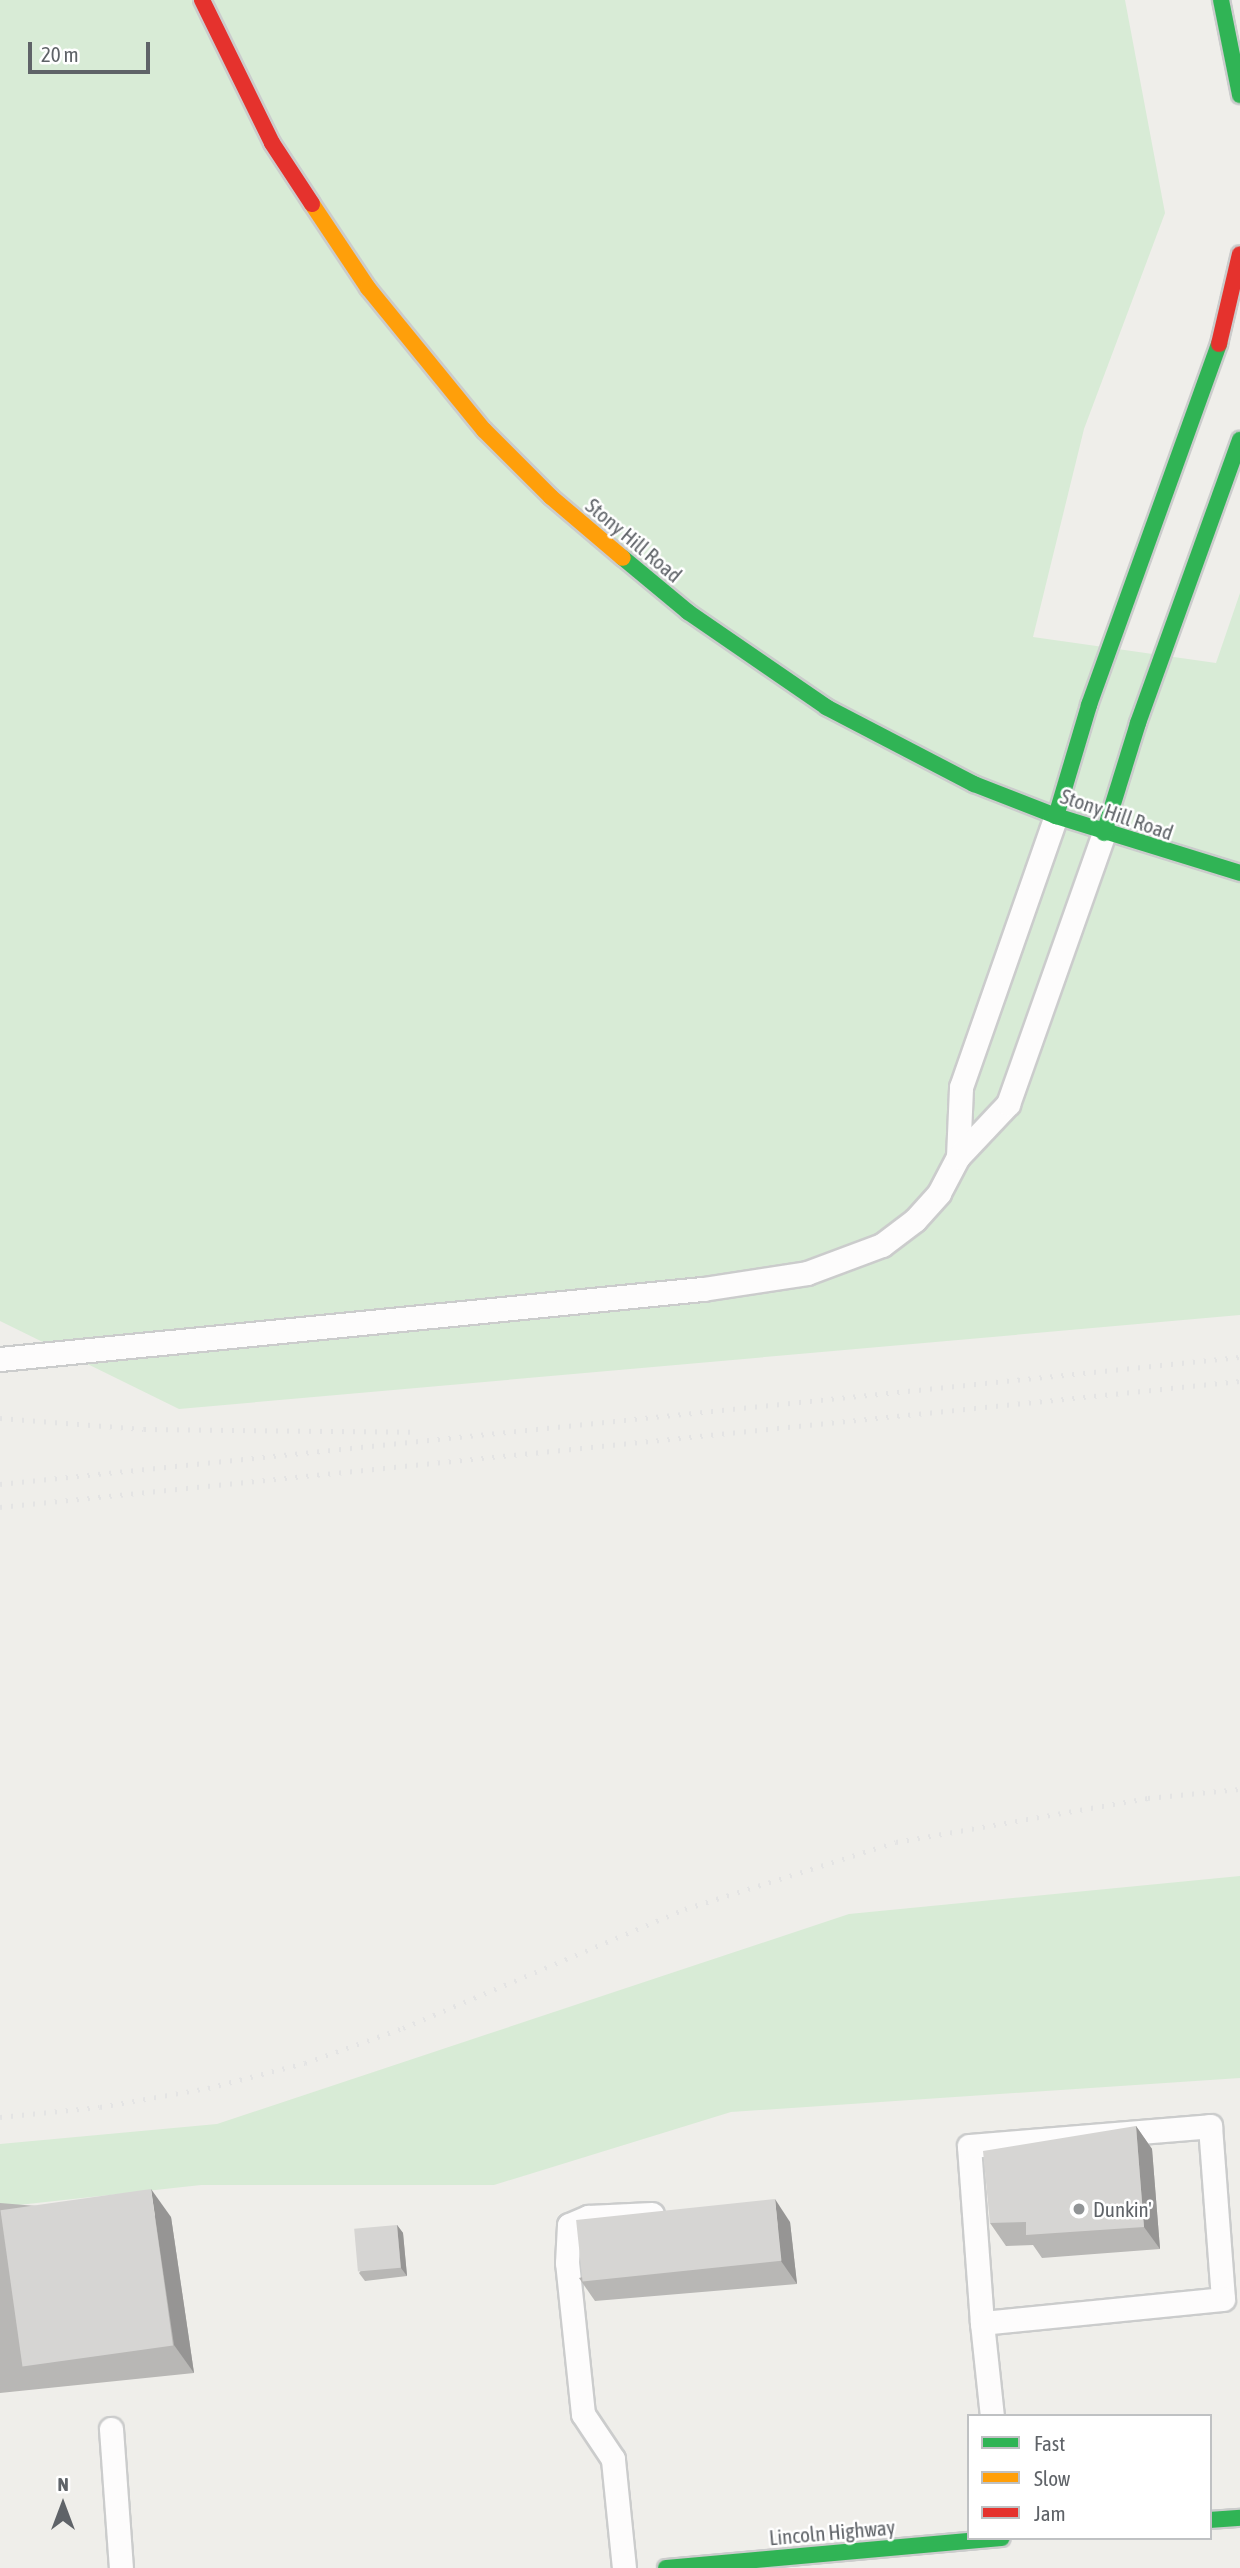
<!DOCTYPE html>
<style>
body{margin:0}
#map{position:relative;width:1240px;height:2568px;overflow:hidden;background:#efeeea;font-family:"Asap Condensed",sans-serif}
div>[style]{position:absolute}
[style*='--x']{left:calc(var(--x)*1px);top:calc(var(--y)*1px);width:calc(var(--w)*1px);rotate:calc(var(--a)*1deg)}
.green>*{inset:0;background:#d8ebd6}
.roads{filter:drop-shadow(2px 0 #cbcccc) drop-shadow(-2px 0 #cbcccc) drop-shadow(0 2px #cbcccc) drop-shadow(0 -2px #cbcccc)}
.lane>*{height:23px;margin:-11.5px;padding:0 11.5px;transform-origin:11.5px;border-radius:11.5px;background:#fdfcfc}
.fast>*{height:16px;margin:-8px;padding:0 8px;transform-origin:8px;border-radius:8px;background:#30b455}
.slow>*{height:16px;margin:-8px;padding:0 8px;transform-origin:8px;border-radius:8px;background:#ff9f0a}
.jam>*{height:16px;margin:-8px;padding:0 8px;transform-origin:8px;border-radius:8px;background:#e5322d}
.rail>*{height:5px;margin-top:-2.5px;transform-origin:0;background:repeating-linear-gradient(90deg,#e4e4e4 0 2px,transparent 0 11px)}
.wall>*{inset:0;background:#b8b7b5}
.shaded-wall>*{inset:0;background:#969594}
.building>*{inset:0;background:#d6d5d3;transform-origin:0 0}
.dots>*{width:19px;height:19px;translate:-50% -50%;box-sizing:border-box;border:4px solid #fff;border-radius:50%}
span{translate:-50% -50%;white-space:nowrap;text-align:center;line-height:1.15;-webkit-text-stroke:5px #fff;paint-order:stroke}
.street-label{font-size:21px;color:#5f6368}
.poi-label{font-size:21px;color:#5f6368}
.left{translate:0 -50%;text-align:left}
.legend{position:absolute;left:967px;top:2414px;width:245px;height:126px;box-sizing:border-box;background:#fff;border:2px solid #bfc1c3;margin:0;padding:9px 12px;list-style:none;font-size:21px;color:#5f6368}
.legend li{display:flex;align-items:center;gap:14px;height:35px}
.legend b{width:35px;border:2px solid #bfc1c3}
.north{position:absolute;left:28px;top:2470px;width:70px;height:70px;-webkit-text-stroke:5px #fff;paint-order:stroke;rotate:0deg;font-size:19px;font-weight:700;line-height:28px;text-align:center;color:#5f6368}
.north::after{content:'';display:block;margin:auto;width:24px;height:32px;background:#5f6368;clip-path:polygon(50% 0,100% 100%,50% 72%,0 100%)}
.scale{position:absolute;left:28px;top:42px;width:122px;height:32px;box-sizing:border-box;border:4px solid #5f6368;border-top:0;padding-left:9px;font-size:21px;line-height:24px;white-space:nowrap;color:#5f6368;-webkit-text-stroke:5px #fff;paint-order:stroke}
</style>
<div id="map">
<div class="green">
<i style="clip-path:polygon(0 0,1125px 0,1165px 213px,1084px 429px,1033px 637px,1216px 663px,1240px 593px,1240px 1315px,179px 1409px,0 1321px)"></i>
<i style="clip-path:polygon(1240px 1876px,1240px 2078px,731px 2112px,494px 2185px,201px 2185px,0 2207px,0 2144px,217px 2124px,849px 1914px)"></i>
</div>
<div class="roads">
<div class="lane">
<i style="--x:958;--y:1157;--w:70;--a:-87.5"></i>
<i style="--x:961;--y:1087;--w:287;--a:-70.7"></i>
<i style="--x:0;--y:1359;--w:706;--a:-5.69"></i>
<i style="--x:703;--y:1289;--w:105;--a:-8.7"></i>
<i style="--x:807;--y:1273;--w:80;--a:-20.5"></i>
<i style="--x:882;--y:1245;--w:41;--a:-37.1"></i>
<i style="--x:915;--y:1220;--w:36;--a:-48"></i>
<i style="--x:939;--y:1193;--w:41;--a:-62.2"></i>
<i style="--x:958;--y:1157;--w:73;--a:-46.7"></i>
<i style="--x:1008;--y:1104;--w:288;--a:-70.5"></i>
<i style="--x:982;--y:2323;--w:177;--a:-94.2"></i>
<i style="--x:969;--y:2146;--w:242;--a:-4.7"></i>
<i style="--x:1210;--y:2126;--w:173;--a:85.7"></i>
<i style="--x:1223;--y:2299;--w:242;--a:174.3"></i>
<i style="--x:982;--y:2323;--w:94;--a:83.9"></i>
<i style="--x:111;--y:2429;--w:139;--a:85.9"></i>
<i style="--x:624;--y:2568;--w:110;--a:-95.8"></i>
<i style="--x:613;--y:2459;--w:54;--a:-123.7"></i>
<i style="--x:583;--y:2414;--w:152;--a:-96"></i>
<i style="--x:567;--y:2263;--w:38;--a:-87"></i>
<i style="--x:569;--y:2225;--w:21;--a:-23"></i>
<i style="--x:588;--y:2217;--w:64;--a:-2.7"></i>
</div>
<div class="fast">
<i style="--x:1221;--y:0;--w:97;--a:78.7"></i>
<i style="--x:623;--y:558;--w:85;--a:39.7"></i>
<i style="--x:688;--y:612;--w:168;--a:34.5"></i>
<i style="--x:826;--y:707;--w:167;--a:27.5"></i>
<i style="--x:974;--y:784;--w:88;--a:21.3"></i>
<i style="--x:1056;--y:816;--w:193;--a:17.2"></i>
<i style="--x:1056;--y:816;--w:116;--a:-73.4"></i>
<i style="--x:1089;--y:705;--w:384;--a:-70.2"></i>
<i style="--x:1104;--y:833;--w:115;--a:-72.8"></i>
<i style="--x:1138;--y:723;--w:301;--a:-70.2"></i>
<i style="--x:1210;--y:2520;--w:30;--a:-4"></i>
<i style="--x:666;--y:2568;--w:337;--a:-5.1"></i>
</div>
<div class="slow">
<i style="--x:312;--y:204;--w:101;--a:56.3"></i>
<i style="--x:368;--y:288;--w:183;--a:50.8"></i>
<i style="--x:484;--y:430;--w:95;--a:45"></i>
<i style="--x:551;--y:497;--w:94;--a:40.3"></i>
</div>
<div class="jam">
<i style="--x:202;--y:0;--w:159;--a:63.9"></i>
<i style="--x:272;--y:143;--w:73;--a:56.7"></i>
<i style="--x:1219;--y:344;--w:92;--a:-76.9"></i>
</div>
</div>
<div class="rail">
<i style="--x:0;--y:1418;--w:144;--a:4.4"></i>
<i style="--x:144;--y:1429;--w:270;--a:0.6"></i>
<i style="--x:0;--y:1484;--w:1246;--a:-5.85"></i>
<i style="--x:0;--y:1507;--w:1246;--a:-5.8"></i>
<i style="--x:0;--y:2117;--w:100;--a:-5.7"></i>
<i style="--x:100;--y:2107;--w:110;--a:-10"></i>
<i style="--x:208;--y:2088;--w:100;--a:-14.5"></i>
<i style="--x:305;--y:2063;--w:104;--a:-19.7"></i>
<i style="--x:403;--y:2028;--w:306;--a:-22.9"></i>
<i style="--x:685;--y:1909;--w:221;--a:-17.6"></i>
<i style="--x:896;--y:1842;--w:256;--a:-9.9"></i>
<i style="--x:1148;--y:1798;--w:92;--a:-5.6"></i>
</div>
<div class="wall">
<i style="clip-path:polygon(1136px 2126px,1152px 2149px,1160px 2249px,1042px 2258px,1033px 2245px,1006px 2246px,990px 2223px)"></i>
<i style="clip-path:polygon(0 2203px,171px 2217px,194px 2373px,0 2393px)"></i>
<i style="clip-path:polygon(790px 2222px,797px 2284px,595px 2301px,579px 2278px)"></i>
<i style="clip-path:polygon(397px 2225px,403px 2233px,407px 2276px,365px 2281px,359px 2273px)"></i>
</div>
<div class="shaded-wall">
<i style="clip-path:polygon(1136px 2126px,1152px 2149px,1160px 2249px,1144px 2227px)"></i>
<i style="clip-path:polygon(151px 2189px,171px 2217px,194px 2373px,174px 2345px)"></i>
<i style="clip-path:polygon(775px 2199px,790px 2222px,797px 2284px,781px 2261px)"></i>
<i style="clip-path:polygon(397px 2225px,403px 2233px,407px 2276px,401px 2268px)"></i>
</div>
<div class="building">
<i style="clip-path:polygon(1136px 2126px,1144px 2227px,1026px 2235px,1026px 2222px,990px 2223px,983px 2151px)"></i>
<i style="left:151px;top:2189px;width:158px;height:152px;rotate:82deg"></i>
<i style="left:775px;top:2199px;width:62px;height:200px;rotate:84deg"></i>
<i style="left:397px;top:2225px;width:43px;height:43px;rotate:85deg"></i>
</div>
<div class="dots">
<i style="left:1079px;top:2209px;background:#919496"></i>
</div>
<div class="street-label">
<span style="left:634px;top:540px;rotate:40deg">Stony Hill Road</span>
<span style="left:1117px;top:814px;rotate:19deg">Stony Hill Road</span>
<span style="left:832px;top:2532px;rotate:-5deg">Lincoln Highway</span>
</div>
<div class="poi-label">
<span class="left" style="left:1093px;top:2209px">Dunkin'</span>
</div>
<ul class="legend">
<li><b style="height:9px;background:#30b455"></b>Fast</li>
<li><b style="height:9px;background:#ff9f0a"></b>Slow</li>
<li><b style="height:9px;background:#e5322d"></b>Jam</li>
</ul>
<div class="north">N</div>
<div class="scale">20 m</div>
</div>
